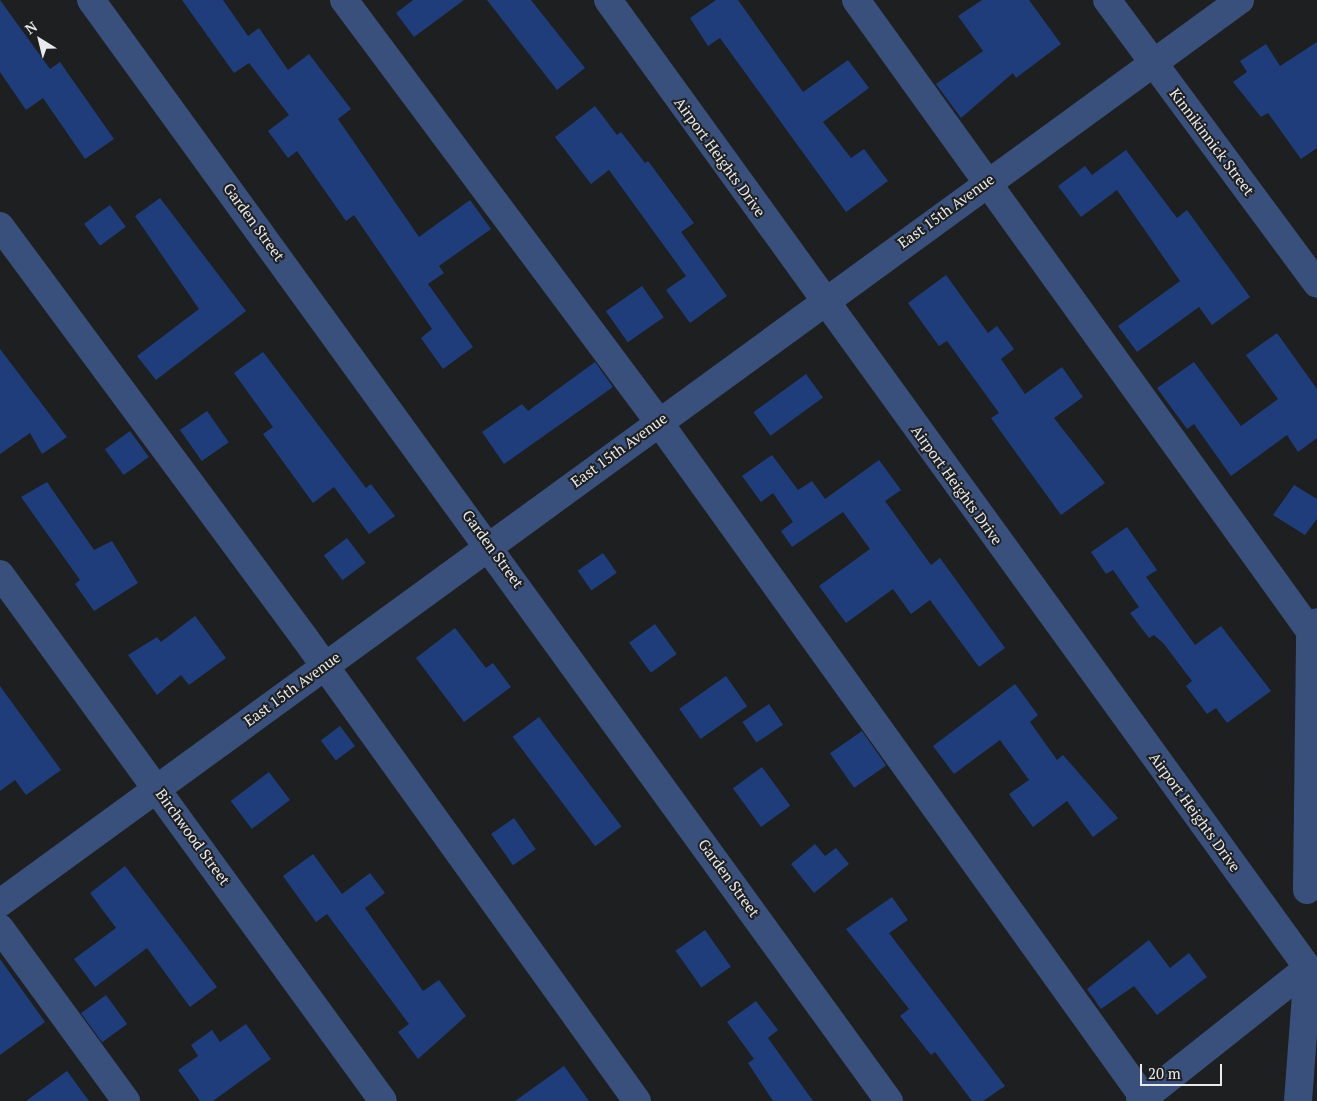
<!DOCTYPE html>
<style>
body{margin:0}
#map{position:relative;width:1317px;height:1101px;overflow:hidden;background:#1e1f21;font-family:"PT Serif",serif}
div>[style]{position:absolute}
[style*='--x']{left:calc(var(--x)*1px);top:calc(var(--y)*1px);width:calc(var(--w)*1px);rotate:calc(var(--a)*1deg)}
.building>*{inset:0;background:#1f3d7b;transform-origin:0 0}
.minor>*{height:28px;margin:-14px;padding:0 14px;transform-origin:14px;border-radius:14px;background:#3a507c}
span{translate:-50% -50%;white-space:nowrap;text-align:center;line-height:1.15;-webkit-text-stroke:4px #1e1f21;paint-order:stroke}
.street-label{font-size:15px;color:#e9eaec}
.north{position:absolute;left:15px;top:15px;width:50px;height:50px;-webkit-text-stroke:4px #1e1f21;paint-order:stroke;rotate:324deg;font-size:14px;font-weight:700;line-height:20px;text-align:center;color:#e9eaec}
.north::after{content:'';display:block;margin:auto;width:18px;height:22px;background:#e9eaec;clip-path:polygon(50% 0,100% 100%,50% 72%,0 100%)}
.scale{position:absolute;left:1140px;top:1064px;width:82px;height:22px;box-sizing:border-box;border:2px solid #e9eaec;border-top:0;padding-left:6px;font-size:15px;line-height:18px;white-space:nowrap;color:#e9eaec;-webkit-text-stroke:4px #1e1f21;paint-order:stroke}
</style>
<div id="map">
<div class="building">
<i style="clip-path:polygon(0 0,50px 69px,60px 62px,114px 139px,85px 159px,43px 98px,26px 110px,0 72px)"></i>
<i style="clip-path:polygon(182px 0,223px 0,248px 36px,259px 28px,288px 70px,309px 54px,351px 109px,338px 119px,419px 237px,470px 200px,491px 229px,439px 266px,444px 273px,428px 284px,473px 347px,443px 369px,421px 338px,432px 329px,354px 215px,346px 221px,297px 151px,288px 158px,268px 131px,289px 115px,249px 63px,234px 73px)"></i>
<i style="clip-path:polygon(413px 0,464px 0,414px 37px,396px 13px)"></i>
<i style="clip-path:polygon(487px 0,531px 0,585px 68px,557px 90px)"></i>
<i style="clip-path:polygon(716px 0,738px 0,803px 92px,848px 60px,869px 88px,823px 122px,851px 158px,864px 149px,888px 181px,846px 212px,720px 38px,708px 46px,690px 18px)"></i>
<i style="clip-path:polygon(982px 0,1029px 0,1061px 44px,1016px 78px,1013px 73px,961px 118px,936px 84px,983px 51px,958px 16px)"></i>
<i style="clip-path:polygon(1317px 42px,1317px 148px,1301px 159px,1268px 113px,1261px 117px,1233px 82px,1247px 72px,1240px 61px,1266px 44px,1280px 66px)"></i>
<i style="clip-path:polygon(595px 106px,617px 135px,621px 132px,645px 163px,648px 161px,694px 223px,681px 232px,727px 296px,690px 323px,666px 290px,686px 276px,609px 170px,591px 184px,555px 137px)"></i>
<i style="clip-path:polygon(1126px 150px,1177px 218px,1187px 210px,1250px 297px,1212px 325px,1199px 307px,1137px 352px,1118px 326px,1180px 281px,1117px 190px,1081px 217px,1058px 186px,1085px 166px,1092px 175px)"></i>
<i style="clip-path:polygon(160px 198px,246px 311px,156px 380px,137px 356px,199px 309px,135px 216px)"></i>
<i style="left:110px;top:205px;width:27px;height:32px;rotate:54deg"></i>
<i style="clip-path:polygon(946px 275px,988px 333px,997px 326px,1014px 349px,1001px 359px,1025px 394px,1062px 367px,1083px 397px,1054px 418px,1105px 483px,1061px 515px,991px 418px,999px 413px,947px 341px,939px 346px,908px 303px)"></i>
<i style="left:642px;top:286px;width:38px;height:44px;rotate:55deg"></i>
<i style="clip-path:polygon(1277px 333px,1317px 389px,1317px 438px,1298px 452px,1287px 435px,1231px 476px,1194px 424px,1187px 429px,1157px 388px,1194px 362px,1241px 426px,1278px 399px,1246px 355px)"></i>
<i style="clip-path:polygon(0 349px,67px 437px,42px 454px,30px 433px,0 454px)"></i>
<i style="clip-path:polygon(263px 352px,366px 488px,371px 484px,395px 516px,369px 534px,334px 487px,313px 503px,263px 434px,273px 427px,234px 373px)"></i>
<i style="clip-path:polygon(595px 362px,613px 387px,504px 464px,482px 432px,522px 404px,528px 411px)"></i>
<i style="left:806px;top:374px;width:29px;height:65px;rotate:54deg"></i>
<i style="left:207px;top:411px;width:38px;height:33px;rotate:55deg"></i>
<i style="left:130px;top:431px;width:32px;height:31px;rotate:54deg"></i>
<i style="clip-path:polygon(772px 455px,798px 490px,812px 481px,825px 499px,879px 460px,901px 490px,885px 501px,931px 565px,940px 558px,1005px 648px,979px 667px,930px 600px,911px 614px,893px 589px,846px 623px,819px 586px,870px 549px,843px 512px,792px 547px,781px 531px,793px 522px,773px 493px,761px 502px,742px 476px)"></i>
<i style="clip-path:polygon(47px 482px,94px 550px,112px 541px,138px 583px,94px 611px,75px 584px,80px 580px,21px 497px)"></i>
<i style="clip-path:polygon(1294px 485px,1317px 499px,1317px 519px,1305px 535px,1273px 515px)"></i>
<i style="clip-path:polygon(1127px 527px,1157px 570px,1146px 577px,1195px 645px,1221px 626px,1271px 691px,1227px 723px,1216px 708px,1207px 714px,1186px 686px,1192px 681px,1164px 644px,1154px 635px,1149px 638px,1130px 613px,1139px 607px,1113px 570px,1106px 574px,1091px 552px)"></i>
<i style="left:347px;top:538px;width:31px;height:29px;rotate:53deg"></i>
<i style="left:603px;top:553px;width:24px;height:31px;rotate:55deg"></i>
<i style="clip-path:polygon(195px 616px,226px 658px,189px 685px,181px 675px,157px 695px,128px 655px,157px 637px,161px 642px)"></i>
<i style="left:655px;top:624px;width:37px;height:32px;rotate:54deg"></i>
<i style="clip-path:polygon(455px 628px,486px 668px,493px 663px,511px 687px,464px 722px,416px 658px)"></i>
<i style="left:726px;top:676px;width:37px;height:57px;rotate:55deg"></i>
<i style="clip-path:polygon(1015px 684px,1038px 715px,1030px 722px,1057px 760px,1063px 755px,1118px 818px,1093px 837px,1067px 801px,1033px 827px,1009px 794px,1029px 780px,1000px 740px,954px 774px,933px 746px)"></i>
<i style="clip-path:polygon(0 686px,61px 770px,26px 795px,15px 780px,0 791px)"></i>
<i style="left:769px;top:704px;width:25px;height:32px;rotate:56deg"></i>
<i style="left:539px;top:717px;width:137px;height:33px;rotate:53deg"></i>
<i style="left:340px;top:726px;width:25px;height:24px;rotate:53deg"></i>
<i style="left:862px;top:731px;width:42px;height:39px;rotate:55deg"></i>
<i style="left:762px;top:767px;width:48px;height:36px;rotate:54deg"></i>
<i style="left:269px;top:772px;width:35px;height:48px;rotate:53deg"></i>
<i style="left:514px;top:818px;width:38px;height:28px;rotate:55deg"></i>
<i style="clip-path:polygon(815px 844px,825px 856px,836px 848px,849px 864px,814px 893px,791px 864px)"></i>
<i style="clip-path:polygon(313px 854px,342px 894px,370px 873px,385px 893px,365px 908px,423px 991px,439px 980px,466px 1016px,418px 1059px,398px 1032px,409px 1024px,327px 914px,316px 922px,283px 876px)"></i>
<i style="clip-path:polygon(125px 866px,217px 987px,190px 1007px,147px 948px,95px 987px,74px 959px,116px 928px,90px 893px)"></i>
<i style="clip-path:polygon(892px 897px,908px 920px,889px 933px,1005px 1086px,983px 1101px,972px 1101px,935px 1052px,931px 1055px,900px 1016px,909px 1009px,846px 929px)"></i>
<i style="left:705px;top:930px;width:45px;height:36px;rotate:55deg"></i>
<i style="clip-path:polygon(1149px 940px,1170px 968px,1189px 953px,1207px 977px,1157px 1015px,1134px 986px,1101px 1009px,1087px 989px)"></i>
<i style="clip-path:polygon(0 959px,45px 1022px,0 1055px)"></i>
<i style="left:106px;top:995px;width:36px;height:31px;rotate:54deg"></i>
<i style="clip-path:polygon(756px 1001px,778px 1030px,768px 1038px,813px 1101px,773px 1101px,748px 1063px,754px 1059px,727px 1022px)"></i>
<i style="clip-path:polygon(246px 1024px,271px 1059px,213px 1101px,200px 1101px,178px 1070px,198px 1056px,191px 1045px,212px 1030px,220px 1042px)"></i>
<i style="clip-path:polygon(564px 1066px,589px 1101px,515px 1101px)"></i>
<i style="clip-path:polygon(67px 1071px,89px 1101px,26px 1101px)"></i>
</div>
<div class="minor">
<i style="--x:91;--y:0;--w:1360;--a:54.07"></i>
<i style="--x:344;--y:0;--w:525;--a:53.28"></i>
<i style="--x:658;--y:421;--w:833;--a:54.33"></i>
<i style="--x:608;--y:0;--w:1195;--a:54.13"></i>
<i style="--x:856;--y:0;--w:777;--a:54.27"></i>
<i style="--x:1107;--y:0;--w:353;--a:53.5"></i>
<i style="--x:0;--y:226;--w:511;--a:53.51"></i>
<i style="--x:304;--y:637;--w:571;--a:54.33"></i>
<i style="--x:0;--y:574;--w:651;--a:53.99"></i>
<i style="--x:1307;--y:890;--w:259;--a:-89.3"></i>
<i style="--x:1310;--y:631;--w:11;--a:-52"></i>
<i style="--x:0;--y:903;--w:1534;--a:-36.06"></i>
<i style="--x:0;--y:928;--w:214;--a:53.9"></i>
<i style="--x:1140;--y:1101;--w:214;--a:-38.4"></i>
<i style="--x:1298;--y:1101;--w:133;--a:-85.7"></i>
</div>
<div class="street-label">
<span style="left:1212px;top:142px;rotate:53deg">Kinnikinnick Street</span>
<span style="left:720px;top:157px;rotate:54deg">Airport Heights Drive</span>
<span style="left:946px;top:211px;rotate:-36deg">East 15th Avenue</span>
<span style="left:254px;top:222px;rotate:54deg">Garden Street</span>
<span style="left:619px;top:450px;rotate:-36deg">East 15th Avenue</span>
<span style="left:957px;top:485px;rotate:54deg">Airport Heights Drive</span>
<span style="left:493px;top:549px;rotate:54deg">Garden Street</span>
<span style="left:292px;top:689px;rotate:-36deg">East 15th Avenue</span>
<span style="left:1195px;top:812px;rotate:54deg">Airport Heights Drive</span>
<span style="left:193px;top:837px;rotate:54deg">Birchwood Street</span>
<span style="left:729px;top:878px;rotate:54deg">Garden Street</span>
</div>
<div class="north">N</div>
<div class="scale">20 m</div>
</div>
